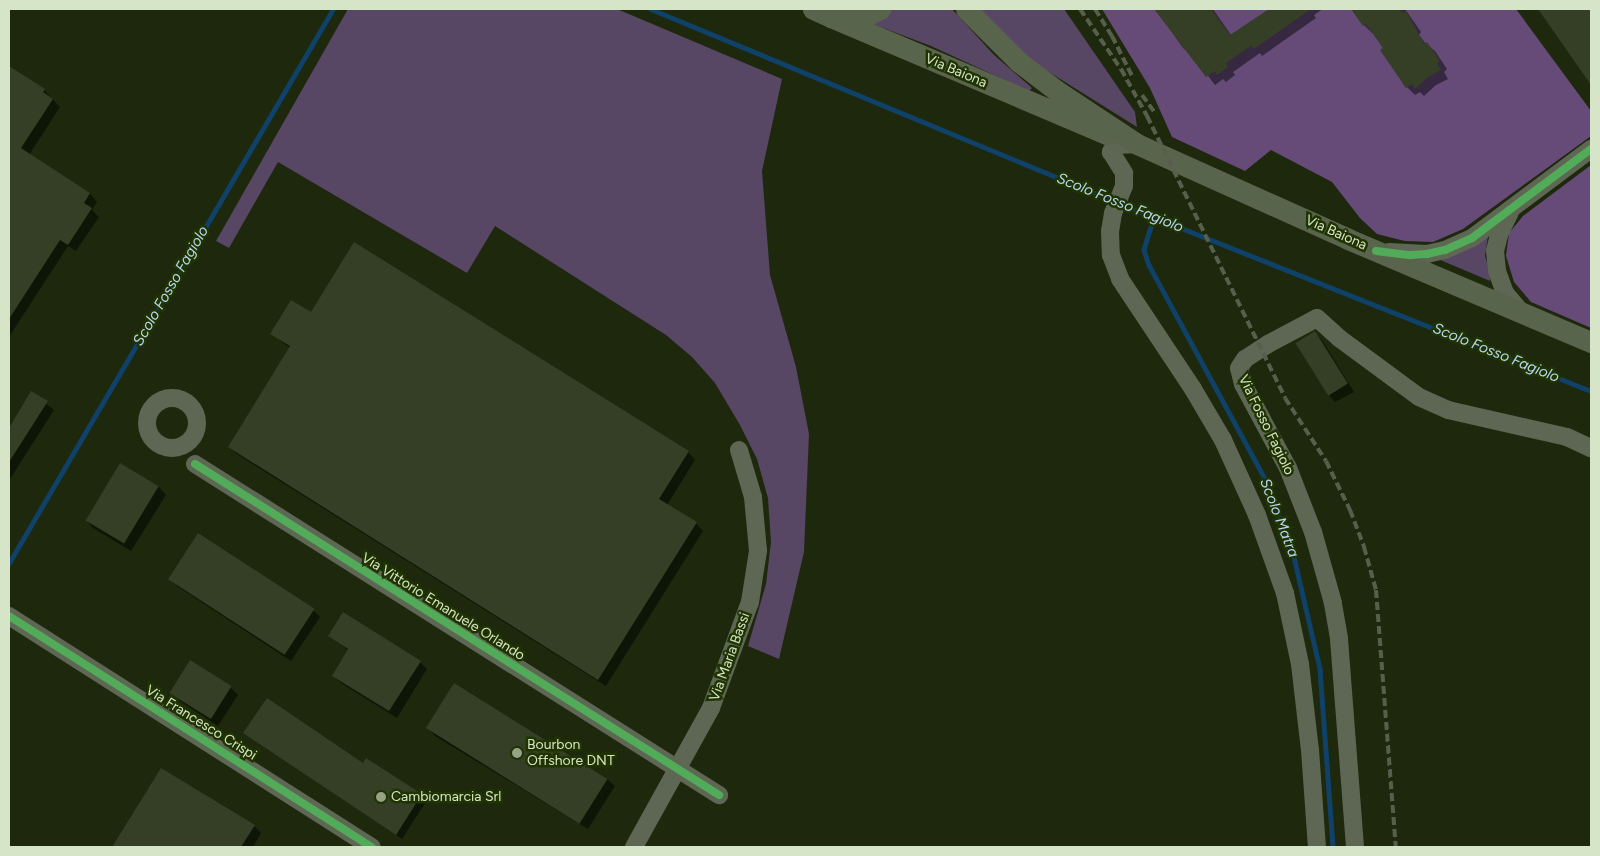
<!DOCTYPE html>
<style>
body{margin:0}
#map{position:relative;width:1600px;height:856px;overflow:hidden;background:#1d280c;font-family:Figtree,sans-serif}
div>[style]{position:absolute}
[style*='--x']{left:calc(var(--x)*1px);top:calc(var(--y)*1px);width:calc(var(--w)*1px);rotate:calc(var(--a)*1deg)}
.green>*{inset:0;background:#584665}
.forest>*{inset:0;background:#664b78}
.shadow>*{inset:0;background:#0007}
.stream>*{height:4.5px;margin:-2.25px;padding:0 2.25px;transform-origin:2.25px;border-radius:2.25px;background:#0f4169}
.building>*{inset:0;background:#343f25;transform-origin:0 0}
.minor>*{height:18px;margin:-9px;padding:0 9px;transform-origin:9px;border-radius:9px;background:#5e6654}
.minor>.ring{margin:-9px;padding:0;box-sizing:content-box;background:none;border:18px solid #5e6654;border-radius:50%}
.major>*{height:21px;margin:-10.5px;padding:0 10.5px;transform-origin:10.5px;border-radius:10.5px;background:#59644c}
.rail>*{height:4px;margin-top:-2px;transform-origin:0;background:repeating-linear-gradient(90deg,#575f4c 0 8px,transparent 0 12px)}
.cycleway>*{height:8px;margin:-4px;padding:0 4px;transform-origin:4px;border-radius:4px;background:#51ab58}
.dots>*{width:14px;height:14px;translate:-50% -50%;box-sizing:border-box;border:2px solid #1f3400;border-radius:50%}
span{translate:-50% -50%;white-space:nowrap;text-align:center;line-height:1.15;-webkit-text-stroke:5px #1f3400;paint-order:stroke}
.street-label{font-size:14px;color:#d6e4c8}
.poi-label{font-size:14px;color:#d6e4c8}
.left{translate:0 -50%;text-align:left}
.water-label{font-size:15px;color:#b9d5f2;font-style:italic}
.frame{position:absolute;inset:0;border:10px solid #d6e4c8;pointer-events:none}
</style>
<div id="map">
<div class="green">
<i style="clip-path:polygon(348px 9px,617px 9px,782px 79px,762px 171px,770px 275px,796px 367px,809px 434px,804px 552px,779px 659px,748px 646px,766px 584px,771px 542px,768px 498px,757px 459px,740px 425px,715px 383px,692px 357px,666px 335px,495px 226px,467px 273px,278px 162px,229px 248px,216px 241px)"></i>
<i style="clip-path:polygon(890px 9px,952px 9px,994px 55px,1032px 88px,1029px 91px,931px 46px,865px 21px)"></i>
<i style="clip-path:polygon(976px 9px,1064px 9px,1135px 112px,1137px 127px,1033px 62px)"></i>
<i style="clip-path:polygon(1488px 236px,1485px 256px,1491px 274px,1490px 281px,1438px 259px)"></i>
</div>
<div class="forest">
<i style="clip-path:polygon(1102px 9px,1516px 9px,1591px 111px,1591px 136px,1463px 229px,1433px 242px,1405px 241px,1377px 234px,1360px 218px,1332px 182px,1271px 150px,1245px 171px,1172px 137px,1150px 88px)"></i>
<i style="clip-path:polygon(1591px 165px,1591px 328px,1531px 302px,1514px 282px,1506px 256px,1509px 233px,1523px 216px)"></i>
</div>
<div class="shadow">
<i style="clip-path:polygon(1156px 9px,1213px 9px,1231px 35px,1272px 9px,1323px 9px,1314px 15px,1316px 18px,1262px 56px,1260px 53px,1233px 72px,1235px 75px,1226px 82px,1223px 79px,1215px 85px,1192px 55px,1183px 48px)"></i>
<i style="clip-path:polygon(1357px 9px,1405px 9px,1421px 32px,1419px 35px,1426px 44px,1435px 51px,1447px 69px,1444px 72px,1448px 79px,1436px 85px,1424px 96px,1420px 92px,1415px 95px,1407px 87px,1373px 32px,1372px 33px,1364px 25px)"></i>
<i style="clip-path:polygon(1539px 9px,1591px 9px,1591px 81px,1586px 75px)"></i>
<i style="clip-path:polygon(9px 68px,44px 90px,60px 107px,29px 155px,90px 194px,97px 202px,92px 210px,99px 217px,76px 251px,68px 246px,9px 337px)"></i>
<i style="clip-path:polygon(312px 314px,688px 452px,695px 460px,667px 505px,696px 523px,703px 531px,606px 686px,237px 454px,229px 447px,290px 348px,271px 333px)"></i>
<i style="clip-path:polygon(1315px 333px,1322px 340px,1354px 392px,1335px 402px,1328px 394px)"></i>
<i style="clip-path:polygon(32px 393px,54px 410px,10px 479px,9px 430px)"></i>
<i style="clip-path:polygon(120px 464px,159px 487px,166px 495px,131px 551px,93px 528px,86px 520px)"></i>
<i style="clip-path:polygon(170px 579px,313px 610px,320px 617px,291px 661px,177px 586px)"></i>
<i style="clip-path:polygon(329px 636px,420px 662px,427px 669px,397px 718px,341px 683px,333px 676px,349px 651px)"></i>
<i style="clip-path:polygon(190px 661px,230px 687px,238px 695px,218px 726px,177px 699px,170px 692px)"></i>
<i style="clip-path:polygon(428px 728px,607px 779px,615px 786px,588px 829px,435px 736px)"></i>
<i style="clip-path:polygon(245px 733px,364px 765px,367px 760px,427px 800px,402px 839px)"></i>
<i style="clip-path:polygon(161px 769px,254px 826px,261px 833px,253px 847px,114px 847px)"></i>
</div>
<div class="stream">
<i style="--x:651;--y:9;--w:501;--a:22.52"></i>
<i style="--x:1121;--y:204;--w:506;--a:21.7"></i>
<i style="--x:1154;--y:217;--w:34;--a:107"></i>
<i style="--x:1144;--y:250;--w:16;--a:72"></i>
<i style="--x:1149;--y:265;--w:241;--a:61.5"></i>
<i style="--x:1264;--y:477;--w:85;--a:69.4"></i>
<i style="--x:1294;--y:557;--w:115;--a:76.9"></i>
<i style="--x:1320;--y:669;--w:178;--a:85.8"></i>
<i style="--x:9;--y:563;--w:642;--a:-59.68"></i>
</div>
<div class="building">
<i style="clip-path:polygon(1154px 9px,1211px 9px,1230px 35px,1269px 9px,1311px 9px,1254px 49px,1251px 46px,1226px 63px,1228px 67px,1217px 75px,1215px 71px,1206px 77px)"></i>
<i style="clip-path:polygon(1351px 9px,1400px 9px,1403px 13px,1406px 11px,1424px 44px,1427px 42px,1440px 61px,1437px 63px,1441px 70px,1428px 77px,1415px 89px,1412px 84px,1406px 88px,1380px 50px,1383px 48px,1366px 24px,1363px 26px)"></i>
<i style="clip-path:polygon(1538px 9px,1591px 9px,1591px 85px)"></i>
<i style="clip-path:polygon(9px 66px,45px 89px,43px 92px,53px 99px,21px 148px,90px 193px,84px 203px,92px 208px,68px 245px,60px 240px,9px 319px)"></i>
<i style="clip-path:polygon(354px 242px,689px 451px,659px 499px,697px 522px,598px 680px,228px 447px,290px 346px,270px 334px,291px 300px,311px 312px)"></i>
<i style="left:1315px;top:331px;width:62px;height:23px;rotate:58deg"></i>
<i style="clip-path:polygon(31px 391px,48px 401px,9px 462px,9px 428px)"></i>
<i style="left:120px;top:463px;width:45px;height:67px;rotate:31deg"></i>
<i style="left:198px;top:533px;width:139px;height:55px;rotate:33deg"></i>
<i style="clip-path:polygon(343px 612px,421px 661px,389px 711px,332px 676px,348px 649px,328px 636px)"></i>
<i style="left:190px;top:660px;width:49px;height:39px;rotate:32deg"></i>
<i style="left:454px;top:683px;width:181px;height:53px;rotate:32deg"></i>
<i style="clip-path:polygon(267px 698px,363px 763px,366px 758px,422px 794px,396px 835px,243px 733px)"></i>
<i style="clip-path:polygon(161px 768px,255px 825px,241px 847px,112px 847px)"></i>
</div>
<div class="minor">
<i style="--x:1137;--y:144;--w:21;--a:177"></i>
<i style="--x:1116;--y:145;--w:9;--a:126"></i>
<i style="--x:1111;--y:152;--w:25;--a:58"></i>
<i style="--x:1124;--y:173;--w:13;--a:90"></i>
<i style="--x:1124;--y:186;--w:29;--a:112"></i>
<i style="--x:1113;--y:213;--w:18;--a:99"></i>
<i style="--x:1110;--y:231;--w:24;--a:88"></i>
<i style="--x:1111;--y:255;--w:26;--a:69"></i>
<i style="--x:1120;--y:279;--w:132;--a:56.4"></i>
<i style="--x:1193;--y:389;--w:59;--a:59.5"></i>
<i style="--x:1223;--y:440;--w:82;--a:65.6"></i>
<i style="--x:1257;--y:515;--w:83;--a:70.3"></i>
<i style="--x:1285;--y:593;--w:73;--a:78.1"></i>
<i style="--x:1300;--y:664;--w:87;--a:83.4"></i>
<i style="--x:1310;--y:750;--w:97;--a:85.9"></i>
<i style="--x:1510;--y:212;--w:25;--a:116"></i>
<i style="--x:1499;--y:235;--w:16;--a:104"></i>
<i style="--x:1495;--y:251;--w:20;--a:84"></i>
<i style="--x:1497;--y:271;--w:23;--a:70"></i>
<i style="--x:1505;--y:293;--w:25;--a:50"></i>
<i style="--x:1389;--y:252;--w:38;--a:3"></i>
<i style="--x:1427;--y:254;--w:18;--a:-13"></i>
<i style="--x:1445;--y:250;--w:30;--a:-24"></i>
<i style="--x:1472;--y:238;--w:149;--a:-36.8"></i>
<i class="ring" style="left:147px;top:398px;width:32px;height:32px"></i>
<i style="--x:195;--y:464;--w:620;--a:32.28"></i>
<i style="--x:9;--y:616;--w:430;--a:32.5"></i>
<i style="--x:634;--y:847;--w:159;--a:-61"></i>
<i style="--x:711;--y:708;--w:113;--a:-69.8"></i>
<i style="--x:750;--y:602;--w:52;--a:-81.1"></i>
<i style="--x:758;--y:551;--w:54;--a:-95.3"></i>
<i style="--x:753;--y:497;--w:49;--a:-106.6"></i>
<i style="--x:1355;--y:847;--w:210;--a:-94.4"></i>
<i style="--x:1339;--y:638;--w:36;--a:-100"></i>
<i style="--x:1333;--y:603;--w:74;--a:-105.7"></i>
<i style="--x:1313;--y:532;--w:69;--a:-111.3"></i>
<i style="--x:1288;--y:468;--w:95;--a:-118.2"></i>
<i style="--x:1243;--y:384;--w:16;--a:-104"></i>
<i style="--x:1239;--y:368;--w:11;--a:-56"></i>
<i style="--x:1245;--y:359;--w:27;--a:-33"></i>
<i style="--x:1268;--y:344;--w:55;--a:-28"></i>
<i style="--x:1317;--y:318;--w:30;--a:42"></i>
<i style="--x:1339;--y:338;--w:99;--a:36.4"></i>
<i style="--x:1419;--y:397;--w:32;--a:24"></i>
<i style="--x:1448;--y:410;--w:122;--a:12.8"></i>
<i style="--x:1567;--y:437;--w:26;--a:25"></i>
</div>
<div class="major">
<i style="--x:813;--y:9;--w:20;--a:24"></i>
<i style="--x:831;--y:17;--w:17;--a:7"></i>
<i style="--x:848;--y:19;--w:17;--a:-10"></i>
<i style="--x:865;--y:16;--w:17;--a:-25"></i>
<i style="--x:966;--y:9;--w:75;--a:45"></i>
<i style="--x:1019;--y:62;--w:48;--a:37.3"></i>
<i style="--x:1057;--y:91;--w:96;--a:33.5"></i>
<i style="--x:1137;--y:144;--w:231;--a:24.2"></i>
<i style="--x:1348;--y:239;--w:264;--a:23"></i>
<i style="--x:831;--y:17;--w:300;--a:23"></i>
</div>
<div class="rail">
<i style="--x:1080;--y:9;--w:73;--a:55.7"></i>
<i style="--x:1121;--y:69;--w:54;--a:61"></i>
<i style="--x:1147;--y:116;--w:314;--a:63.9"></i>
<i style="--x:1285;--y:398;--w:75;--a:56.9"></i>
<i style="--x:1326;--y:461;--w:55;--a:63.9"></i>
<i style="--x:1350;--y:510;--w:40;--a:69"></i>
<i style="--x:1364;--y:547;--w:45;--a:74.4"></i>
<i style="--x:1376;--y:590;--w:258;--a:85.6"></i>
<i style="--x:1095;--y:9;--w:32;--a:58"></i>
<i style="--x:1112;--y:36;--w:45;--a:63.4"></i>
<i style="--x:1142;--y:95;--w:24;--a:54"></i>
</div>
<div class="cycleway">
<i style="--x:1376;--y:251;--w:35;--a:7"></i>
<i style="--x:1411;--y:255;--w:16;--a:-4"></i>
<i style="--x:1427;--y:254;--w:18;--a:-13"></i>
<i style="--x:1445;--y:250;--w:30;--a:-24"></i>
<i style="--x:1472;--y:238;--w:149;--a:-36.8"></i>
<i style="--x:195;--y:464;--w:620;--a:32.28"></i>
<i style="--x:9;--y:616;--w:430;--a:32.5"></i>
</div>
<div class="dots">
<i style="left:517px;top:753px;background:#95a286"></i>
<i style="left:381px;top:797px;background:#95a286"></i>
</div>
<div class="street-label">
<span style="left:956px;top:71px;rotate:23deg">Via Baiona</span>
<span style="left:1336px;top:233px;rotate:24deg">Via Baiona</span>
<span style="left:1266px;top:425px;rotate:64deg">Via Fosso Fagiolo</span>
<span style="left:443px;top:607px;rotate:32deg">Via Vittorio Emanuele Orlando</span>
<span style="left:730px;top:657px;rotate:-70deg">Via Maria Bassi</span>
<span style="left:201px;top:723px;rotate:32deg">Via Francesco Crispi</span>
</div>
<div class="poi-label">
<span class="left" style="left:527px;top:753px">Bourbon<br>Offshore DNT</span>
<span class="left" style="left:391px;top:797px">Cambiomarcia Srl</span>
</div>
<div class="water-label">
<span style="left:1120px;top:203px;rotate:22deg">Scolo Fosso Fagiolo</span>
<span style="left:171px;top:286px;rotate:-60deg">Scolo Fosso Fagiolo</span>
<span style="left:1496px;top:353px;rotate:22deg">Scolo Fosso Fagiolo</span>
<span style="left:1279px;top:518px;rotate:69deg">Scolo Matra</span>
</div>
<div class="frame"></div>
</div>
